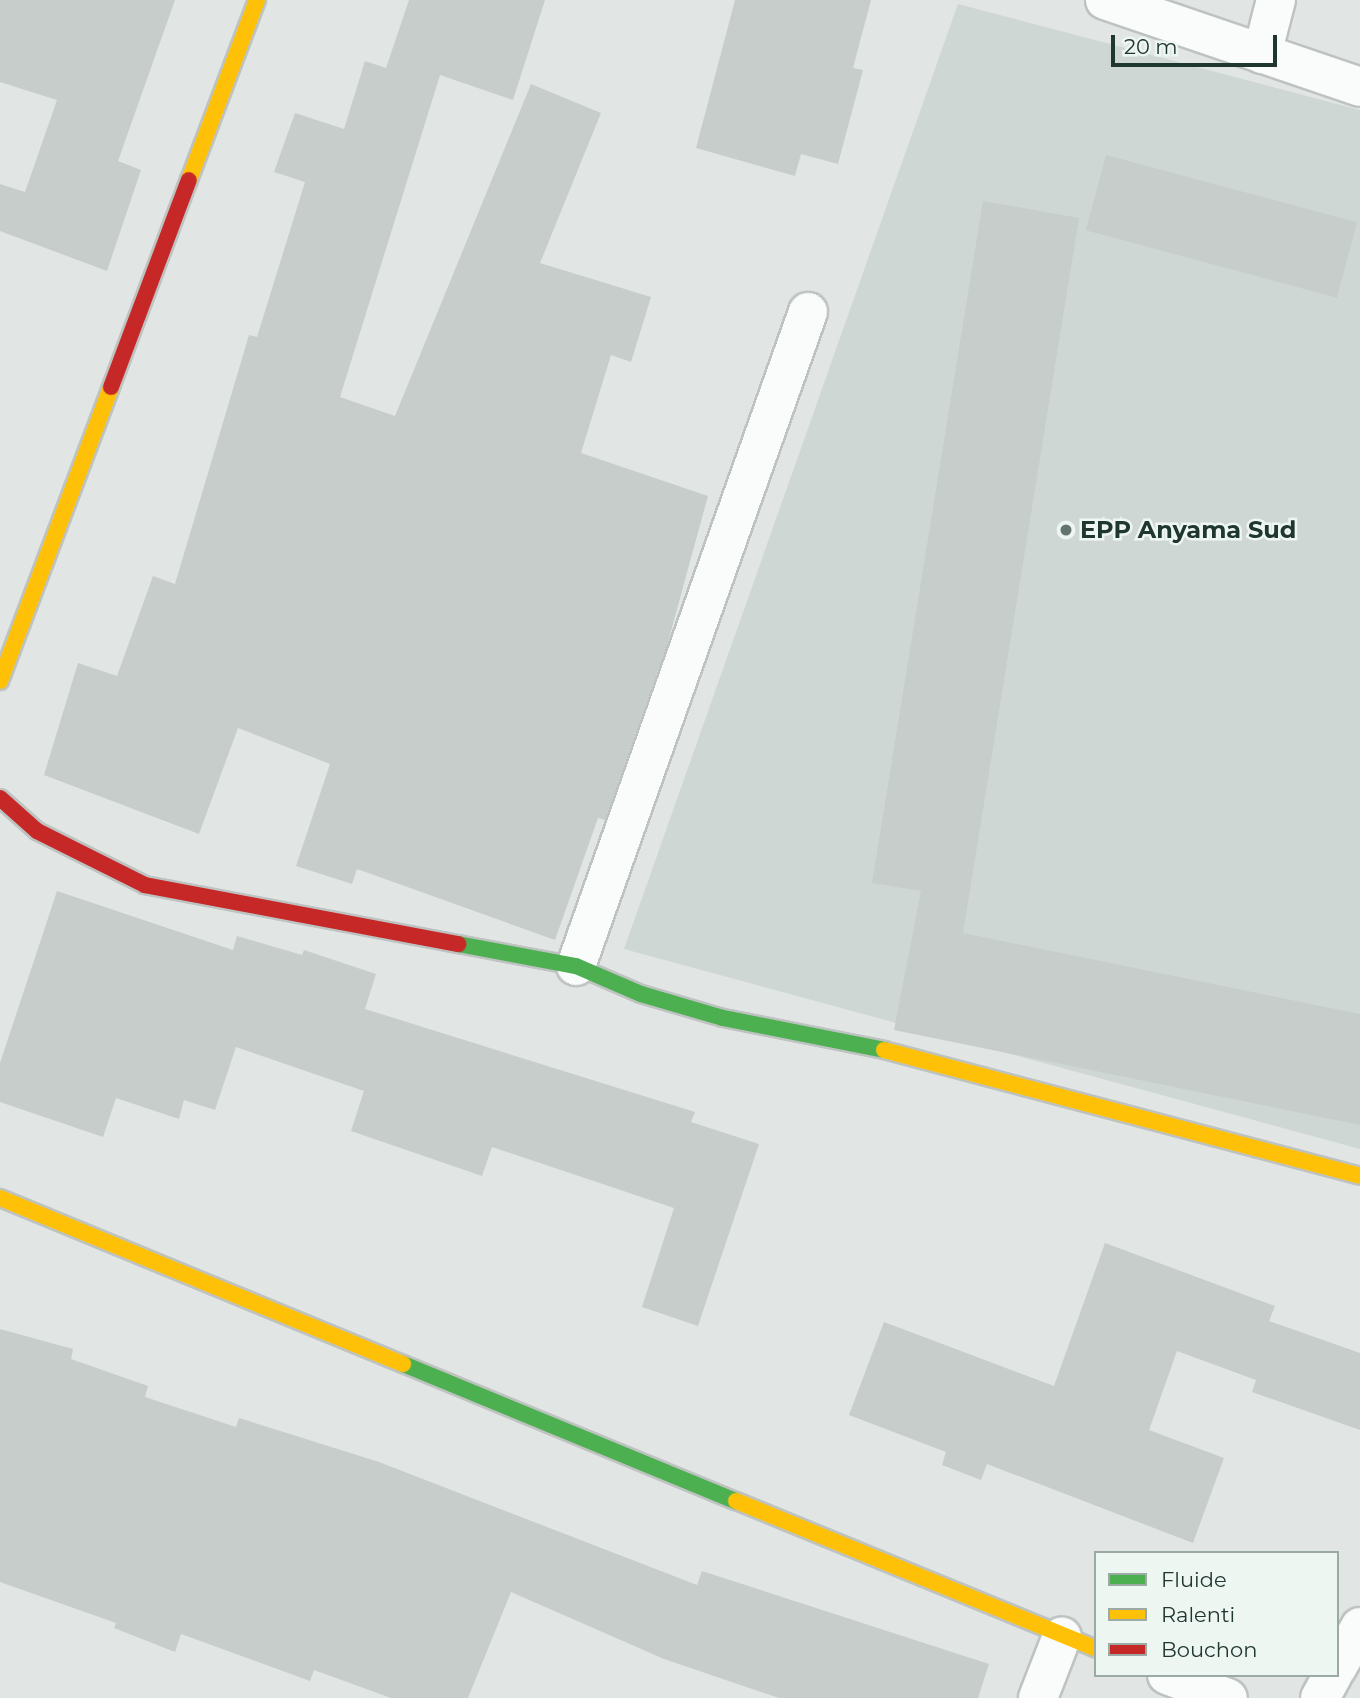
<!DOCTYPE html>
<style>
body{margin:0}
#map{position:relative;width:1360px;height:1698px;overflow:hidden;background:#e1e6e4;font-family:Montserrat,sans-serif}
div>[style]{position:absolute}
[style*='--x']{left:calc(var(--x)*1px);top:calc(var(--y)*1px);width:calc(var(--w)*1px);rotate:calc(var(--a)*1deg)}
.built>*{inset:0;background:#ced7d4}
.building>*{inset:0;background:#c7cdcb;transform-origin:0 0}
.roads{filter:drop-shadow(2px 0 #bec3c1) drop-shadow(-2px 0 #bec3c1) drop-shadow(0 2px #bec3c1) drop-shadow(0 -2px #bec3c1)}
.street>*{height:38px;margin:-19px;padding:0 19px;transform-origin:19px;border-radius:19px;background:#fafbfb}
.fast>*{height:16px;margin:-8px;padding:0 8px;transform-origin:8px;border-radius:8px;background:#4caf50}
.slow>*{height:16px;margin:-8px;padding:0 8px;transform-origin:8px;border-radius:8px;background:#ffc107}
.jam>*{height:16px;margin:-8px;padding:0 8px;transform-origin:8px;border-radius:8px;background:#c62828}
.dots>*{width:19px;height:19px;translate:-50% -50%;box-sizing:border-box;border:4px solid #eef6f2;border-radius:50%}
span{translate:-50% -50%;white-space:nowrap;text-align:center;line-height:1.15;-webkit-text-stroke:5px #eef6f2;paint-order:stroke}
.poi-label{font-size:24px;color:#203731;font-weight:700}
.left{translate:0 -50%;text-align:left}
.legend{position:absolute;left:1094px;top:1551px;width:245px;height:126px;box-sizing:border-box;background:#eef6f2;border:2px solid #9caaa5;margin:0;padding:9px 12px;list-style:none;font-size:21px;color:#203731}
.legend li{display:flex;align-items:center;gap:14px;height:35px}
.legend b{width:35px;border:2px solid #9caaa5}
.scale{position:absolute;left:1111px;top:35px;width:166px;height:32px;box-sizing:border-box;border:4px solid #203731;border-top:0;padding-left:9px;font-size:21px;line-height:24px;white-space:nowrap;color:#203731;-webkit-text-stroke:5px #eef6f2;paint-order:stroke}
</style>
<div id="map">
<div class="built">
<i style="clip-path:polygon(958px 4px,1360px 110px,1360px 1149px,624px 949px)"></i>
</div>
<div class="building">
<i style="clip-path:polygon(0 0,175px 0,118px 161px,141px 170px,107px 271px,0 231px,0 184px,25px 192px,57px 100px,0 82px)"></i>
<i style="clip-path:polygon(409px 0,545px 0,513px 100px,440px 75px,340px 397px,395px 416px,531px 84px,601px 113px,540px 263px,651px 297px,631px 362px,611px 355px,581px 453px,708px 496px,668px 642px,605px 820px,598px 818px,555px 940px,357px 869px,352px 884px,296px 866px,330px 764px,238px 728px,199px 834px,44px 775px,78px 663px,117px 676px,153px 576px,175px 584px,249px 335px,257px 337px,305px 182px,274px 172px,295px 113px,344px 129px,365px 61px,386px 68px)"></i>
<i style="clip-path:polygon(735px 0,871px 0,853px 68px,863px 70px,838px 164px,801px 154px,795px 176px,696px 148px)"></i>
<i style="left:1106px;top:155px;width:260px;height:78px;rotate:15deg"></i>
<i style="clip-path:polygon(983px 201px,1079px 218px,963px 933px,1360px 1014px,1360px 1125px,894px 1030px,921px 891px,872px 883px)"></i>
<i style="clip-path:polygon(57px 891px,233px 950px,237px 936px,302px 955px,304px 950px,376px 974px,365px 1009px,695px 1112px,691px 1122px,759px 1144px,698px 1326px,642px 1307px,674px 1208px,492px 1147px,482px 1176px,351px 1131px,364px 1091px,236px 1047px,215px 1110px,184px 1100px,179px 1119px,116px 1098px,103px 1137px,0 1102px,0 1063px)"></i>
<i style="clip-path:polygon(1105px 1243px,1275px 1306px,1269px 1321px,1360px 1353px,1360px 1430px,1252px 1392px,1256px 1380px,1177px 1351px,1149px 1430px,1224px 1458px,1193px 1543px,987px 1464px,981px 1480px,942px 1465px,946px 1452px,849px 1415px,884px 1322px,1054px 1386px)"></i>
<i style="clip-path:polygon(0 1329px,73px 1349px,71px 1359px,148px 1386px,145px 1397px,236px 1427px,239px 1418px,379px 1462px,697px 1585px,702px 1571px,989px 1664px,978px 1698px,779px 1698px,664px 1659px,511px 1592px,468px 1698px,391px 1698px,314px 1670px,310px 1681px,181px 1634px,175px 1652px,114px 1628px,116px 1623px,0 1582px)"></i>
</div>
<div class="roads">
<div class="street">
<i style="--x:1105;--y:0;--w:269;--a:18.8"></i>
<i style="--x:1262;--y:54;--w:56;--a:-75.5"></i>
<i style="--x:576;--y:966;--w:694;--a:-70.47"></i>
<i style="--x:1337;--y:1668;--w:47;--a:-60.7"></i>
<i style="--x:1167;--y:1675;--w:65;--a:20.7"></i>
<i style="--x:1038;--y:1698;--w:66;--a:-68.8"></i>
<i style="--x:1320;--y:1698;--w:26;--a:-61"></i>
</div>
<div class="fast">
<i style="--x:458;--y:944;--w:120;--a:10.6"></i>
<i style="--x:576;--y:966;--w:71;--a:23.3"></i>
<i style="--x:641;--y:994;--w:85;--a:16.3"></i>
<i style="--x:723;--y:1018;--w:164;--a:11.2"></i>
<i style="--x:403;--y:1364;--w:360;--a:22.4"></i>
</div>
<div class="slow">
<i style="--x:189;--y:180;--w:192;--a:-69.3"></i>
<i style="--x:0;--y:681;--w:314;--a:-69.3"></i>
<i style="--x:884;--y:1050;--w:492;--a:14.8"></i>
<i style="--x:0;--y:1198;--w:436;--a:22.4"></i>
<i style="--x:736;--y:1501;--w:389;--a:22.3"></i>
</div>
<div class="jam">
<i style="--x:111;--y:387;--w:221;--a:-69.4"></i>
<i style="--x:0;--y:798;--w:50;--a:41.7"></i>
<i style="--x:37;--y:831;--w:121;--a:26.6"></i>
<i style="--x:145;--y:885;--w:319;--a:10.7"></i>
</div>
</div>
<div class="dots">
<i style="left:1066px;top:530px;background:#647470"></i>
</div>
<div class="poi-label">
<span class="left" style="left:1080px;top:530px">EPP Anyama Sud</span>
</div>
<ul class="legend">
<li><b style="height:9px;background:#4caf50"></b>Fluide</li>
<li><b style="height:9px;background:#ffc107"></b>Ralenti</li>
<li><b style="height:9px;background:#c62828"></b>Bouchon</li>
</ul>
<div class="scale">20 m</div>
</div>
